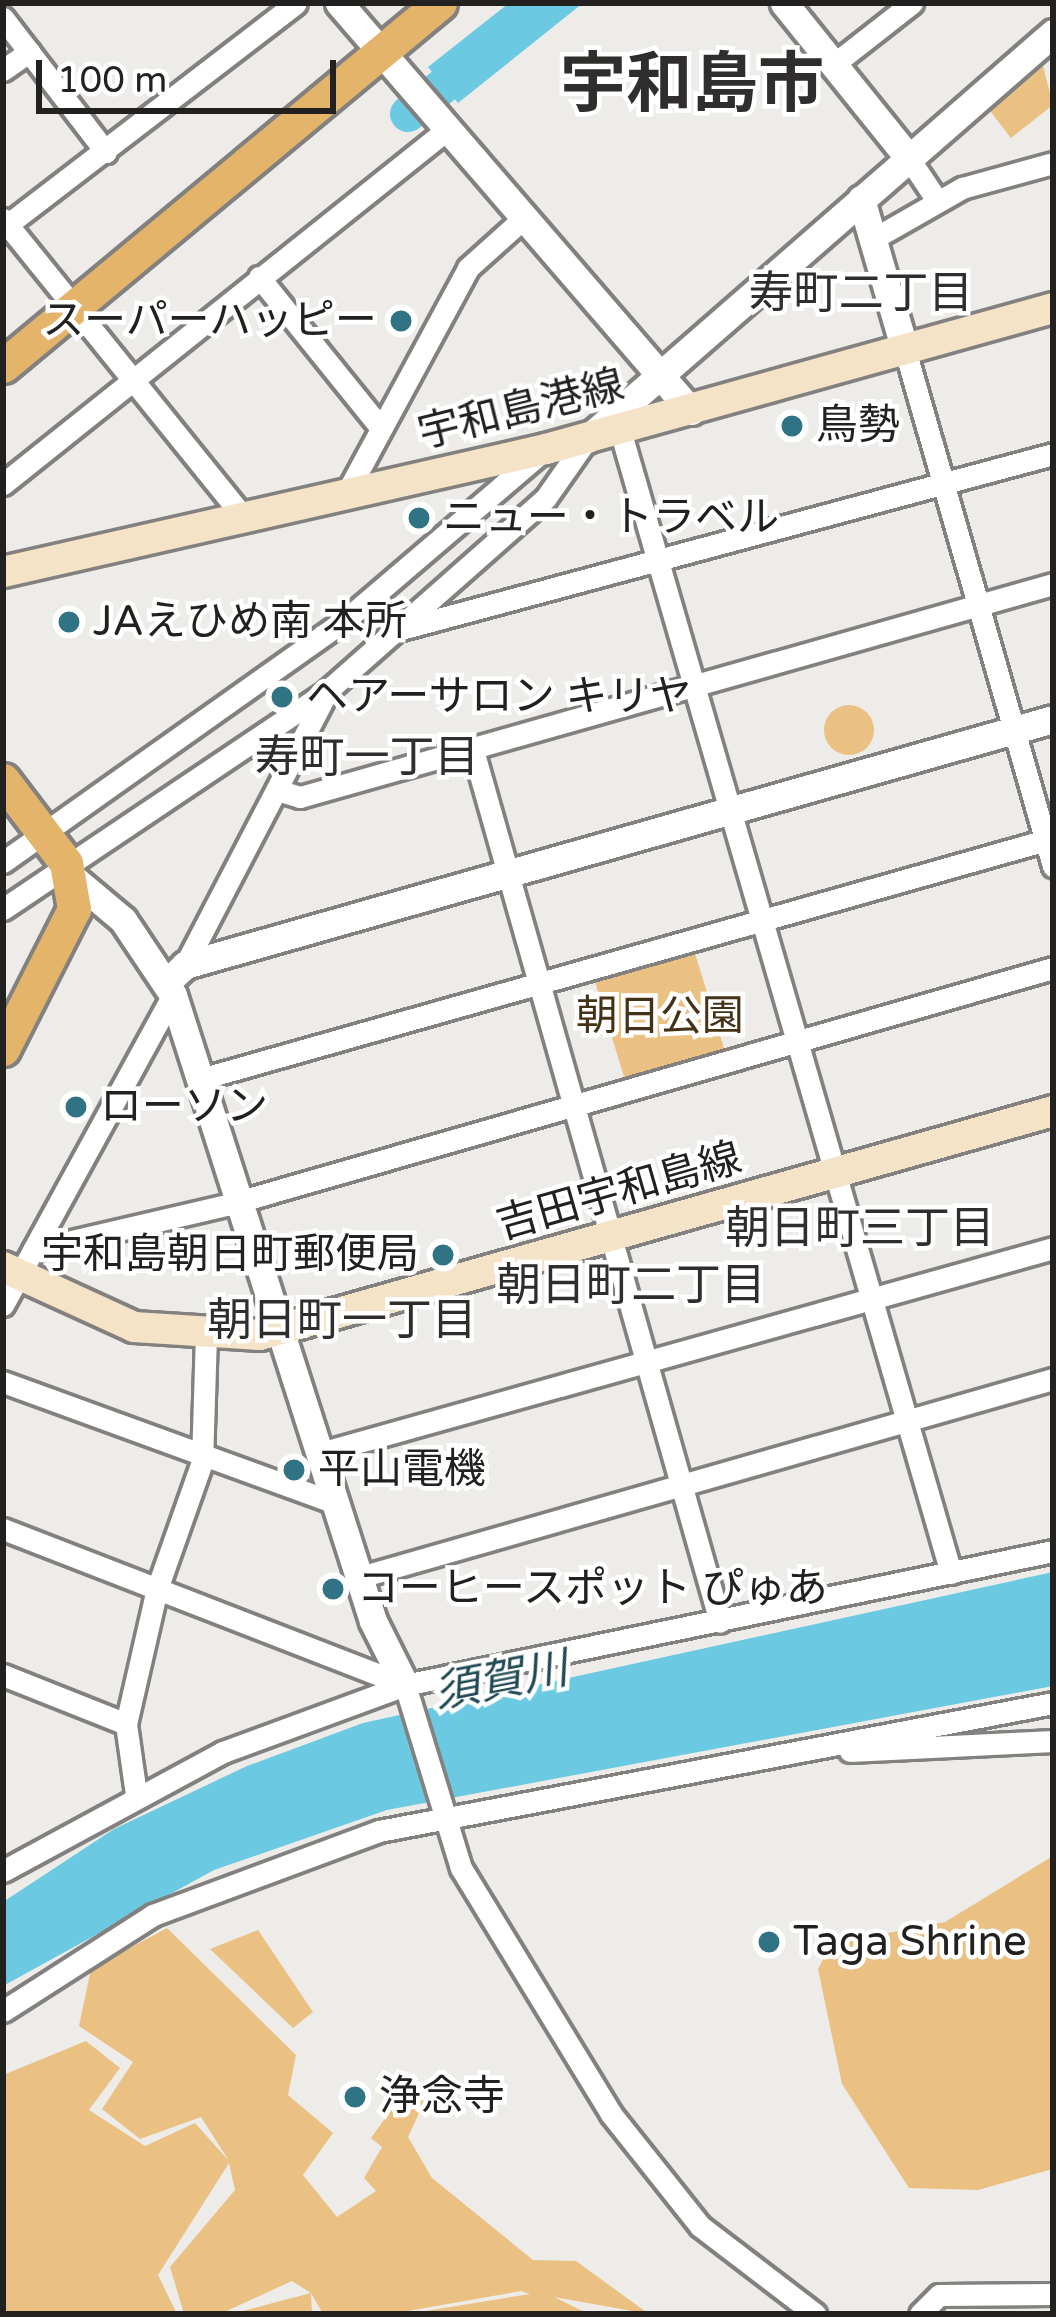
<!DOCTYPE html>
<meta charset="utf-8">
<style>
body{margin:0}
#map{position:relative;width:1056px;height:2317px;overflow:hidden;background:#eeece9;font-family:"Varela Round","Noto Sans JP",sans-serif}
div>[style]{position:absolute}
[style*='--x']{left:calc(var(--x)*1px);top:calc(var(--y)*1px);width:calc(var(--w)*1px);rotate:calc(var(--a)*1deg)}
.green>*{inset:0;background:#ebc083;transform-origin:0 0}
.round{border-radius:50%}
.water>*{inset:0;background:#6cc9e2}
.river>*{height:36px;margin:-18px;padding:0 18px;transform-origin:18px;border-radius:18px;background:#6cc9e2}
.roads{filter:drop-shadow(3px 0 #83817f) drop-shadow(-3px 0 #83817f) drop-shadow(0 3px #83817f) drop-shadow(0 -3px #83817f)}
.minor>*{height:21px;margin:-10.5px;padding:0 10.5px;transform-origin:10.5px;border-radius:10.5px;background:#fff}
.tertiary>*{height:27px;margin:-13.5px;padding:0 13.5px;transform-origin:13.5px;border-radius:13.5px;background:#fff}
.secondary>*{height:30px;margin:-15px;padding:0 15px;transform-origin:15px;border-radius:15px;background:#f5e3c7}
.trunk>*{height:33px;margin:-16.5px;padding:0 16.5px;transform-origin:16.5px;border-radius:16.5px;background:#e4b46a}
.dots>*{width:33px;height:33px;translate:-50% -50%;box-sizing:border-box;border:6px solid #fff;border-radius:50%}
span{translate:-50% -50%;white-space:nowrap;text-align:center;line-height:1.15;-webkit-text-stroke:9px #fff;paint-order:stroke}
.poi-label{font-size:42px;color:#222120}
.right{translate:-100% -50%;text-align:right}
.left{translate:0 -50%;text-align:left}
.street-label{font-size:42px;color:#222120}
.park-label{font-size:42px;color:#453216}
.neighbourhood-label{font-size:45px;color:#2f2e2c}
.water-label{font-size:45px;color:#1f4954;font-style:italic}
.town-label{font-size:66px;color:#2f2e2c;font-weight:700}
.frame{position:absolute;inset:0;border:6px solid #222120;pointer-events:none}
.scale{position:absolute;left:36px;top:60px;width:300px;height:54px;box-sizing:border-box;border:6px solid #222120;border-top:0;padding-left:15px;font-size:36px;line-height:42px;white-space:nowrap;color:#222120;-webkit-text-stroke:9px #fff;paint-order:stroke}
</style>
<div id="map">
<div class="green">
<i style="clip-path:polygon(1042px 62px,1053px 105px,1011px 138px,987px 107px)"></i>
<i class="round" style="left:824px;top:705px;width:50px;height:50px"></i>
<i style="left:694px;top:950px;width:110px;height:104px;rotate:73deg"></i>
<i style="clip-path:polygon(1053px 1856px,1053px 2169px,978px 2190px,909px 2188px,842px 2084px,818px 1969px,831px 1944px,945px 1922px)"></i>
<i style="clip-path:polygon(167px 1928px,296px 2055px,288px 2095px,333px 2133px,303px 2175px,337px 2217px,376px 2191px,364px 2178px,382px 2147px,371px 2138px,408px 2086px,426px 2098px,408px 2137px,432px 2178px,533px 2260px,576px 2261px,649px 2314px,554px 2297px,589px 2314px,407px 2314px,530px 2294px,521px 2291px,391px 2314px,323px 2314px,311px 2293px,312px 2314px,231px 2314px,311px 2293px,292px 2281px,220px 2314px,184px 2314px,170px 2267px,235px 2190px,229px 2163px,158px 2275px,177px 2314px,3px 2314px,3px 2075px,86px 2041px,120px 2068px,89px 2110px,145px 2146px,195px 2123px,229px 2161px,201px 2117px,140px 2139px,102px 2109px,133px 2062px,79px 2026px,91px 1969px)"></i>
<i style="clip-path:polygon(258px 1930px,313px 2012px,293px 2028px,210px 1949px)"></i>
</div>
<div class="water">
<i style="clip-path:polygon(509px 3px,583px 3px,458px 103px,428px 67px)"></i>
<i style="clip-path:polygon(1053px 1572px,1053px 1686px,387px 1810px,214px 1870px,3px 1986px,3px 1902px,114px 1829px,247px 1766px,363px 1723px)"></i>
</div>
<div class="river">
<i style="--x:408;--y:114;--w:177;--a:-38.8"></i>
</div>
<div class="roads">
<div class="minor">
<i style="--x:3;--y:18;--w:169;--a:52.5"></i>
<i style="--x:834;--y:64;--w:99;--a:-38"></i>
<i style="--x:3;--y:70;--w:32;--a:-35"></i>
<i style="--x:908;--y:157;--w:50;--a:56.3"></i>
<i style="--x:3;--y:219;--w:382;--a:51.1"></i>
<i style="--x:3;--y:228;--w:369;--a:-37.5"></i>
<i style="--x:873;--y:239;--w:103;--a:-29.8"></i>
<i style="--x:962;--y:188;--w:94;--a:-15.4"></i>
<i style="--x:259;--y:277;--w:188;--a:51.1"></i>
<i style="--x:905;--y:350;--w:537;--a:74"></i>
<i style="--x:620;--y:430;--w:1190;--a:73.85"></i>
<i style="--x:3;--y:484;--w:571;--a:-38.6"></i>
<i style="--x:346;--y:494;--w:257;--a:-61.6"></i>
<i style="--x:468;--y:268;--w:78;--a:-41.9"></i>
<i style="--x:401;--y:629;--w:675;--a:-15.02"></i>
<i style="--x:473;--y:750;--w:906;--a:74.18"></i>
<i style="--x:277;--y:790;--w:24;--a:17"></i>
<i style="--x:300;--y:797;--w:783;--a:-15.79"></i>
<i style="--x:3;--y:862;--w:418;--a:-35.3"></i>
<i style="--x:344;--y:621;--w:259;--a:-40.5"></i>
<i style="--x:3;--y:909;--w:391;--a:-33.9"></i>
<i style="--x:327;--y:691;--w:290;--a:-41.4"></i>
<i style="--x:545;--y:499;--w:73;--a:-55"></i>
<i style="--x:185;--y:965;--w:308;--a:-62.5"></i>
<i style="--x:204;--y:1078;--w:882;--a:-15.78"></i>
<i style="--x:33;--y:1250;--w:199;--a:-13.1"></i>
<i style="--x:227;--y:1205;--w:859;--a:-16.01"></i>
<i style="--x:3;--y:1305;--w:354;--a:-61.3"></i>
<i style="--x:3;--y:1382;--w:354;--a:20"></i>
<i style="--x:320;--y:1453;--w:761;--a:-15.62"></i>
<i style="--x:3;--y:1529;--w:431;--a:21.2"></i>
<i style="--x:360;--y:1577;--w:721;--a:-15.95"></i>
<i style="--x:3;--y:1675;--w:132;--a:21.7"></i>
<i style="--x:126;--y:1724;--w:71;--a:81.9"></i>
<i style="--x:405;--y:1685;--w:191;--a:73"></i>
<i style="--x:461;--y:1868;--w:288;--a:58.6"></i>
<i style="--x:611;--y:2114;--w:143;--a:51.5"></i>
<i style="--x:700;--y:2226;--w:145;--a:37.4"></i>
<i style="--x:126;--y:1724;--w:139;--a:-77.1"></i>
<i style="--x:157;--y:1589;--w:135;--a:-70.5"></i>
<i style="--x:202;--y:1462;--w:126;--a:-88.2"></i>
<i style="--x:850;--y:1751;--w:203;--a:-2.8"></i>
<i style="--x:3;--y:1871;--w:250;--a:-28.4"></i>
<i style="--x:223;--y:1752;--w:194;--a:-20.2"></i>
<i style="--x:405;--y:1685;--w:662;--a:-11.68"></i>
<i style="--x:3;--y:2011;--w:178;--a:-32.6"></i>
<i style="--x:153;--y:1915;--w:241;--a:-20.4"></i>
<i style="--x:379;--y:1831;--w:686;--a:-10.75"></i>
<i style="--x:920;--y:2314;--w:27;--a:-45"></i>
<i style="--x:939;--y:2295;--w:114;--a:-0.5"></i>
</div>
<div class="tertiary">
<i style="--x:339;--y:3;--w:539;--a:49.21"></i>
<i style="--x:784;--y:3;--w:198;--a:51.2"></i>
<i style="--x:861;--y:199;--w:157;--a:73.8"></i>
<i style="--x:587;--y:439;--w:618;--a:-41.06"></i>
<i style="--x:73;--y:878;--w:65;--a:40"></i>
<i style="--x:123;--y:920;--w:90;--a:56.3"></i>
<i style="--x:173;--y:995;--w:657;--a:72.28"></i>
<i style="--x:373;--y:1621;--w:72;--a:63.4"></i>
<i style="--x:167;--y:982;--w:25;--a:-43"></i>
<i style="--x:185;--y:965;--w:902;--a:-15.82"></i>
</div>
<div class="secondary">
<i style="--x:3;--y:572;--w:557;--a:-12.76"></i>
<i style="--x:546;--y:449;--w:526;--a:-15.54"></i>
<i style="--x:3;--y:1267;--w:144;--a:24.6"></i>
<i style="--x:134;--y:1327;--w:126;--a:3.6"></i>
<i style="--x:260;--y:1335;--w:824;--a:-15.77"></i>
</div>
<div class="trunk">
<i style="--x:3;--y:366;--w:568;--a:-39.72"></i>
<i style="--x:3;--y:780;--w:104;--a:52.8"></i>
<i style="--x:66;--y:863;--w:47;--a:80.1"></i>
<i style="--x:74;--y:909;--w:157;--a:116.9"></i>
</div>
</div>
<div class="dots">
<i style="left:401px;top:321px;background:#307384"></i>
<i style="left:792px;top:426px;background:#307384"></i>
<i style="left:419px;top:518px;background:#307384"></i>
<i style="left:69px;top:622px;background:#307384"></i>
<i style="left:282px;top:697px;background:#307384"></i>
<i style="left:76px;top:1107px;background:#307384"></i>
<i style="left:443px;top:1255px;background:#307384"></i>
<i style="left:294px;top:1470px;background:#307384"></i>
<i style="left:333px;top:1589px;background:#307384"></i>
<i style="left:769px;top:1942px;background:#307384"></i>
<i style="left:355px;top:2097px;background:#307384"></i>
</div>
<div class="poi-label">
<span class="right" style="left:377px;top:321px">スーパーハッピー</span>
<span class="left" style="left:816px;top:426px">鳥勢</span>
<span class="left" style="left:443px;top:518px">ニュー・トラベル</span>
<span class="left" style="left:93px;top:622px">JAえひめ南 本所</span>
<span class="left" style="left:306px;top:697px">ヘアーサロン キリヤ</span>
<span class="left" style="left:100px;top:1107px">ローソン</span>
<span class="right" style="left:419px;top:1255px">宇和島朝日町郵便局</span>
<span class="left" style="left:318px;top:1470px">平山電機</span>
<span class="left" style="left:357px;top:1589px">コーヒースポット ぴゅあ</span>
<span class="left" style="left:793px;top:1942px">Taga Shrine</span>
<span class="left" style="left:379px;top:2097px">浄念寺</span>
</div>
<div class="street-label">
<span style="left:521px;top:410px;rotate:-14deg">宇和島港線</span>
<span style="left:619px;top:1192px;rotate:-16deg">吉田宇和島線</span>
</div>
<div class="park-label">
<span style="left:660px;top:1017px">朝日公園</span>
</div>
<div class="neighbourhood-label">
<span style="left:861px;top:295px">寿町二丁目</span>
<span style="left:367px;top:759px">寿町一丁目</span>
<span style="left:860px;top:1230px">朝日町三丁目</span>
<span style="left:631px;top:1287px">朝日町二丁目</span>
<span style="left:342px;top:1322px">朝日町一丁目</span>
</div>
<div class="water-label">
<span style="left:501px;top:1682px;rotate:-11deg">須賀川</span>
</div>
<div class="town-label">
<span style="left:692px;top:86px">宇和島市</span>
</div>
<div class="frame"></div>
<div class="scale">100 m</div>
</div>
